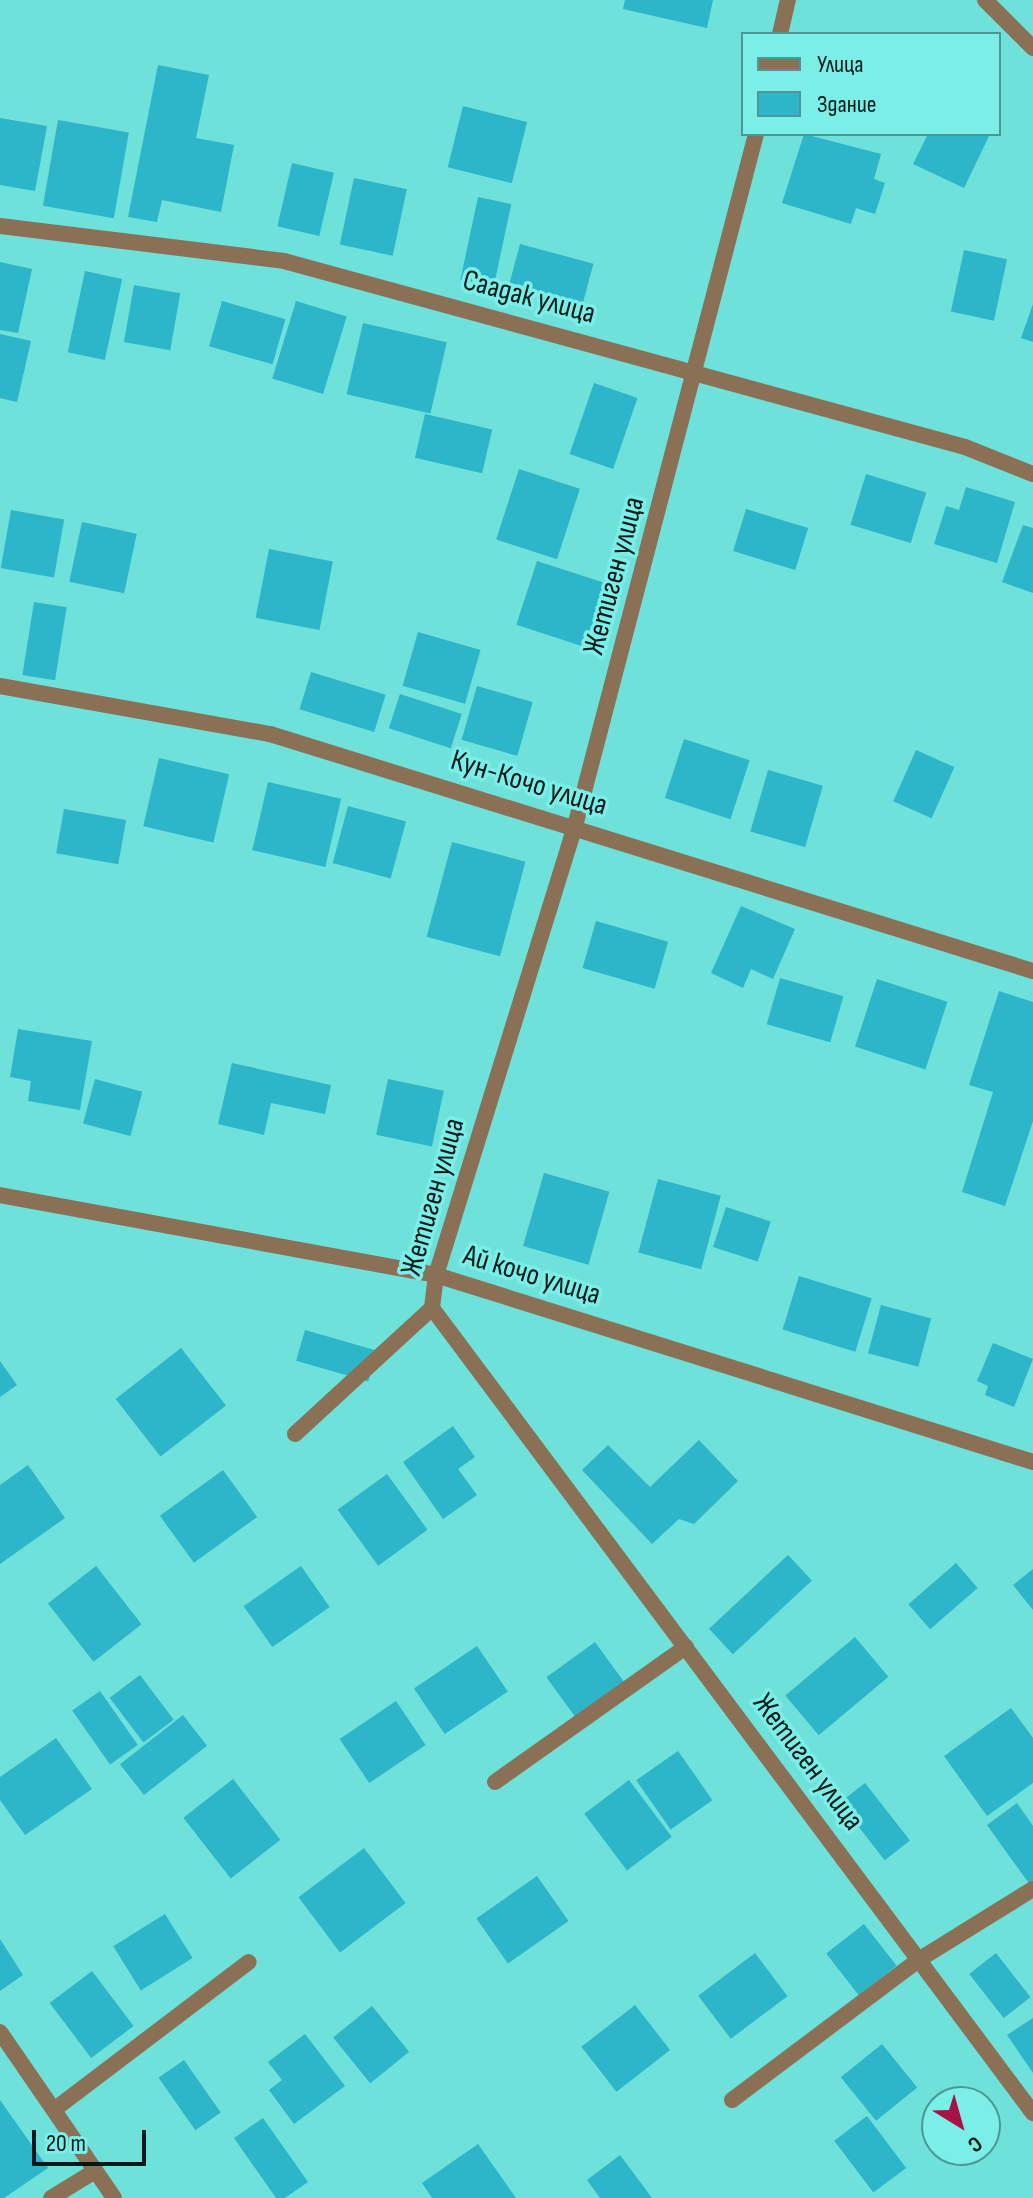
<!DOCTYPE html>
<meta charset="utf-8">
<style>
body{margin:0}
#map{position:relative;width:1033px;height:2198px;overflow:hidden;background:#6de1da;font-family:"Sofia Sans Condensed",sans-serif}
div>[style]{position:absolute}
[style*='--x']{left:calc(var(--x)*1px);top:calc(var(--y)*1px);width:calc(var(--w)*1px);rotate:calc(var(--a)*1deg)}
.building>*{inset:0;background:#2db5ca;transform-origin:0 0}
.minor>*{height:16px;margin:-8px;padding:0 8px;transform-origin:8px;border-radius:8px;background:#8a7155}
span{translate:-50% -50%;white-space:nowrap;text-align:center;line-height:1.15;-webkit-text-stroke:7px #7beee7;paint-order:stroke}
.street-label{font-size:30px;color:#011918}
.legend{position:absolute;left:741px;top:32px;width:260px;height:104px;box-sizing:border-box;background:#7beee7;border:2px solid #4a9994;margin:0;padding:10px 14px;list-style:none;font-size:24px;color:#011918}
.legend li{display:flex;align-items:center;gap:16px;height:40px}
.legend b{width:40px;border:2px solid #4a9994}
.north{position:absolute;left:921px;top:2086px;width:80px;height:80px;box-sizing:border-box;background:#7beee7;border:2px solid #4a9994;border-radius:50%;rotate:143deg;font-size:22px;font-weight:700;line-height:32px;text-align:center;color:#011918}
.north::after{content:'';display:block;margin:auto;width:28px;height:36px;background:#a81344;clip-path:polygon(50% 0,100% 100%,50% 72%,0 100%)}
.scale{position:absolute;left:32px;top:2130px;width:114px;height:36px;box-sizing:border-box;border:4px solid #011918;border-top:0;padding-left:10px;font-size:24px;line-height:28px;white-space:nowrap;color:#011918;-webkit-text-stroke:6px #7beee7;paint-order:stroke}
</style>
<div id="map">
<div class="building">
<i style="clip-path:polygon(625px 0,713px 0,707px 28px,623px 9px)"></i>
<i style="clip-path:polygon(158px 65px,209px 75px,196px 138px,234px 145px,221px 212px,162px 200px,157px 222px,128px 217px)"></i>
<i style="left:463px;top:106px;width:66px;height:63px;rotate:14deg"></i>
<i style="clip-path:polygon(0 118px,47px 126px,35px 191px,0 185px)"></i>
<i style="left:58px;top:120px;width:72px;height:87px;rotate:10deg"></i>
<i style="clip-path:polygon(804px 134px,881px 154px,874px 179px,885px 183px,875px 214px,856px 208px,851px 224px,782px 203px)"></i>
<i style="clip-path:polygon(928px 134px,990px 134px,964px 188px,913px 164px)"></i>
<i style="left:292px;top:163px;width:43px;height:65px;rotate:13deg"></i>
<i style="left:354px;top:178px;width:54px;height:68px;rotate:12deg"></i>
<i style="left:478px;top:197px;width:34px;height:85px;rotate:12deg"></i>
<i style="left:520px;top:244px;width:76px;height:45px;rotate:15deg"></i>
<i style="left:964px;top:250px;width:44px;height:63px;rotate:12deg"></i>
<i style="clip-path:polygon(0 262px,32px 269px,18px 333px,0 330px)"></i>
<i style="left:85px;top:271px;width:38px;height:83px;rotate:12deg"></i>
<i style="left:134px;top:285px;width:47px;height:58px;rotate:10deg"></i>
<i style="left:222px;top:301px;width:66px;height:47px;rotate:16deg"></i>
<i style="left:296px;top:301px;width:53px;height:81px;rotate:17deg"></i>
<i style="clip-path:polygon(1033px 304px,1033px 342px,1021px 338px)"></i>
<i style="left:363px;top:323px;width:86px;height:73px;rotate:13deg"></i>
<i style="clip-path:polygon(0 334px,31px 341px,17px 402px,0 398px)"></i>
<i style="left:594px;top:383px;width:46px;height:75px;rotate:19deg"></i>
<i style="left:425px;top:414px;width:69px;height:45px;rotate:13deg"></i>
<i style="left:519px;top:469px;width:64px;height:74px;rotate:18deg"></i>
<i style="left:866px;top:474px;width:63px;height:53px;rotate:17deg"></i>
<i style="clip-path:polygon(966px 487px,1015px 502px,997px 563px,934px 544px,946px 506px,959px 510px)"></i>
<i style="left:746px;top:509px;width:65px;height:44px;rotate:17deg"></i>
<i style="left:11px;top:510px;width:54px;height:59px;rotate:10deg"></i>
<i style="left:82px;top:522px;width:56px;height:61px;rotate:12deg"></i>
<i style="clip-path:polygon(1023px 525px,1033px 528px,1033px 593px,1002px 582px)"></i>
<i style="left:269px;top:549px;width:65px;height:70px;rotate:11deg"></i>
<i style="left:537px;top:561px;width:81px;height:67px;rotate:18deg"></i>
<i style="left:34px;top:602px;width:33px;height:74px;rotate:9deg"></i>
<i style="left:418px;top:632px;width:65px;height:56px;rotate:16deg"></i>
<i style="left:311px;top:672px;width:78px;height:39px;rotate:17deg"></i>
<i style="left:477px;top:686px;width:58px;height:56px;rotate:16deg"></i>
<i style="left:400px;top:694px;width:65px;height:36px;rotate:18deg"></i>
<i style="left:684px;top:739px;width:69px;height:62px;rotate:18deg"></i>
<i style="left:916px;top:750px;width:42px;height:56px;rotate:24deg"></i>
<i style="left:159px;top:758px;width:72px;height:70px;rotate:13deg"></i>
<i style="left:768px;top:770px;width:57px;height:64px;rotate:16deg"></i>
<i style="left:268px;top:782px;width:75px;height:70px;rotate:13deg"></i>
<i style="left:348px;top:806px;width:60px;height:59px;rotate:15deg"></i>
<i style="left:64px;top:809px;width:63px;height:45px;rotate:10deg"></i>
<i style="left:452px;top:842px;width:76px;height:98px;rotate:15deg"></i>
<i style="clip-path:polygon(741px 906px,795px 929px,773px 979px,751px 969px,743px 988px,711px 973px)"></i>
<i style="left:596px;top:921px;width:75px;height:49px;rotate:16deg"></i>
<i style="left:780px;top:978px;width:66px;height:48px;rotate:16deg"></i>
<i style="left:877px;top:979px;width:74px;height:71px;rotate:18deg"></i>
<i style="clip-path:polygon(999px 991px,1033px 1002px,1033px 1121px,1005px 1206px,962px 1192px,993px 1092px,969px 1085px)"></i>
<i style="clip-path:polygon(18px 1029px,92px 1041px,80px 1110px,28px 1101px,31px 1081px,10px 1077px)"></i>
<i style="clip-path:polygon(232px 1063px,331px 1085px,325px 1114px,271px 1103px,264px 1135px,218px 1124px)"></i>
<i style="left:95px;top:1079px;width:49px;height:46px;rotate:15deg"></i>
<i style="left:388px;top:1079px;width:57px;height:57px;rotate:12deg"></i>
<i style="left:544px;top:1173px;width:68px;height:76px;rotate:16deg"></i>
<i style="left:658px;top:1179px;width:65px;height:76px;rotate:15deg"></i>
<i style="left:726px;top:1207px;width:47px;height:42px;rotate:18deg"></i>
<i style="left:799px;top:1276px;width:76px;height:56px;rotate:17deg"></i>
<i style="left:881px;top:1305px;width:52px;height:50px;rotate:15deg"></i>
<i style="left:305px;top:1330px;width:75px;height:32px;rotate:16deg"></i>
<i style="clip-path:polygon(993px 1343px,1033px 1359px,1014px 1407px,985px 1395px,988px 1386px,977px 1381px)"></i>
<i style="left:181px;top:1348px;width:73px;height:83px;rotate:52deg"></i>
<i style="clip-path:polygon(0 1361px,17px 1385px,0 1397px)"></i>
<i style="clip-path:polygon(453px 1426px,475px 1457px,458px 1469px,477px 1495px,443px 1519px,403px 1462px)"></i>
<i style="clip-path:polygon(699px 1440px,738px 1481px,694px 1524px,679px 1519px,652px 1544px,582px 1470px,608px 1445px,650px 1487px)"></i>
<i style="clip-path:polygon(28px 1465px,65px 1518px,0 1564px,0 1485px)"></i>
<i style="left:223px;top:1470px;width:58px;height:78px;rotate:54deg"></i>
<i style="left:387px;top:1474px;width:69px;height:61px;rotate:54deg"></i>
<i style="left:788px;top:1555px;width:35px;height:108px;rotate:47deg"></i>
<i style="left:956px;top:1563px;width:33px;height:63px;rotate:49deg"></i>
<i style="left:96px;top:1566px;width:74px;height:61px;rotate:52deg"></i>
<i style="left:301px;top:1566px;width:50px;height:70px;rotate:55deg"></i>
<i style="clip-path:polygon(1033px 1569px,1033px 1610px,1013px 1585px)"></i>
<i style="left:855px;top:1637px;width:52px;height:91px;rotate:50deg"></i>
<i style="left:595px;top:1642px;width:54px;height:60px;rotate:54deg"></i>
<i style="left:477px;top:1646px;width:55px;height:76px;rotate:56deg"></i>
<i style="left:140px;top:1675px;width:56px;height:38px;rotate:53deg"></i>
<i style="left:100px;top:1691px;width:66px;height:34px;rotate:55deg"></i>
<i style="left:396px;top:1701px;width:53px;height:68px;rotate:56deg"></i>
<i style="clip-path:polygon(1011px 1708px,1033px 1738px,1033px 1783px,987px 1816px,944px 1756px)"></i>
<i style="left:183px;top:1715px;width:39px;height:80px;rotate:52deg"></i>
<i style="clip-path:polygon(56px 1738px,92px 1789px,25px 1835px,0 1800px,0 1777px)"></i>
<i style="left:678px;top:1751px;width:60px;height:51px;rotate:55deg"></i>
<i style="left:233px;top:1779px;width:77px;height:63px;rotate:52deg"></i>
<i style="left:629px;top:1780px;width:71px;height:56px;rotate:53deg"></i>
<i style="left:865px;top:1783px;width:73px;height:32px;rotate:52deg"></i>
<i style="clip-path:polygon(1017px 1803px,1033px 1826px,1033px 1889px,987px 1825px)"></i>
<i style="left:364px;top:1848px;width:69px;height:82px;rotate:53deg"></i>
<i style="left:537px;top:1876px;width:55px;height:74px;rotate:55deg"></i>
<i style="left:165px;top:1914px;width:52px;height:61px;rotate:58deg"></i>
<i style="left:864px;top:1924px;width:53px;height:48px;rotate:52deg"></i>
<i style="clip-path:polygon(0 1939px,23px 1975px,0 1991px)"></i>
<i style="left:755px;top:1953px;width:54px;height:71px;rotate:53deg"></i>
<i style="left:996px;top:1953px;width:56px;height:34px;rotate:52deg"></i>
<i style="left:92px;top:1971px;width:69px;height:53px;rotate:53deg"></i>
<i style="left:635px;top:2005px;width:57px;height:68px;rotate:52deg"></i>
<i style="left:372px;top:2006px;width:59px;height:50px;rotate:51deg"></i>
<i style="clip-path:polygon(1033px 2018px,1033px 2073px,1007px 2035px)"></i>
<i style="clip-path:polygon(305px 2034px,345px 2086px,294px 2124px,269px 2090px,282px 2080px,268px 2062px)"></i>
<i style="left:882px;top:2044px;width:56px;height:53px;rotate:51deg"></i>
<i style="left:184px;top:2060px;width:64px;height:31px;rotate:55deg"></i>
<i style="clip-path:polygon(0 2100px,48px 2168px,4px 2198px,0 2198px)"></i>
<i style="left:867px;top:2116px;width:65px;height:41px;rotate:53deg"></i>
<i style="clip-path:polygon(263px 2118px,308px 2182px,285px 2198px,276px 2198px,234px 2138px)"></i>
<i style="clip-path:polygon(478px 2144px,516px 2198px,432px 2198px,422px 2183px)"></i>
<i style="clip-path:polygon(620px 2155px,652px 2198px,600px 2198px,587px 2180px)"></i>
</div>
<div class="minor">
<i style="--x:985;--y:0;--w:68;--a:45"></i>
<i style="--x:780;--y:34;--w:35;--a:-77"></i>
<i style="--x:756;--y:134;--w:715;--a:104.66"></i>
<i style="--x:575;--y:826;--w:470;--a:107.2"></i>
<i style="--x:436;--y:1275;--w:33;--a:97"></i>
<i style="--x:432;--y:1308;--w:1005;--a:53.26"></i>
<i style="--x:0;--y:226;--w:286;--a:7"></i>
<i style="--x:284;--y:261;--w:706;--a:15.28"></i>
<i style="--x:965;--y:447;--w:73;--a:21.7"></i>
<i style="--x:0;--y:686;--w:274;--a:10.1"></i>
<i style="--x:270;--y:734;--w:799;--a:17.26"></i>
<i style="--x:0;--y:1195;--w:443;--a:10.4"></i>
<i style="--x:436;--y:1275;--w:626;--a:17.39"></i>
<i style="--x:295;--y:1434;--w:186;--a:-42.6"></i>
<i style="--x:495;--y:1782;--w:234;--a:-35.3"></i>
<i style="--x:0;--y:2032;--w:201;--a:55.5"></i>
<i style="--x:732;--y:2100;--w:235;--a:-36.9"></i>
<i style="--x:920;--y:1959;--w:133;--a:-31.8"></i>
<i style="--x:55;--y:2109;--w:243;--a:-37.2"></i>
<i style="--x:51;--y:2198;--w:52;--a:-31.5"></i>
</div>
<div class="street-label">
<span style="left:529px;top:297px;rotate:15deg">Саадак улица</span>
<span style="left:614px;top:576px;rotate:-75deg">Жетиген улица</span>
<span style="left:529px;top:783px;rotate:17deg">Кун-Кочо улица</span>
<span style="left:433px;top:1197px;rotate:-74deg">Жетиген улица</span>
<span style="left:532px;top:1275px;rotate:17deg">Ай кочо улица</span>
<span style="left:808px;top:1762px;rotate:53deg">Жетиген улица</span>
</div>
<ul class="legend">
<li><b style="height:10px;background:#8a7155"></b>Улица</li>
<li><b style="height:22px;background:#2db5ca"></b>Здание</li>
</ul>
<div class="north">С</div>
<div class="scale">20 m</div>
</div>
